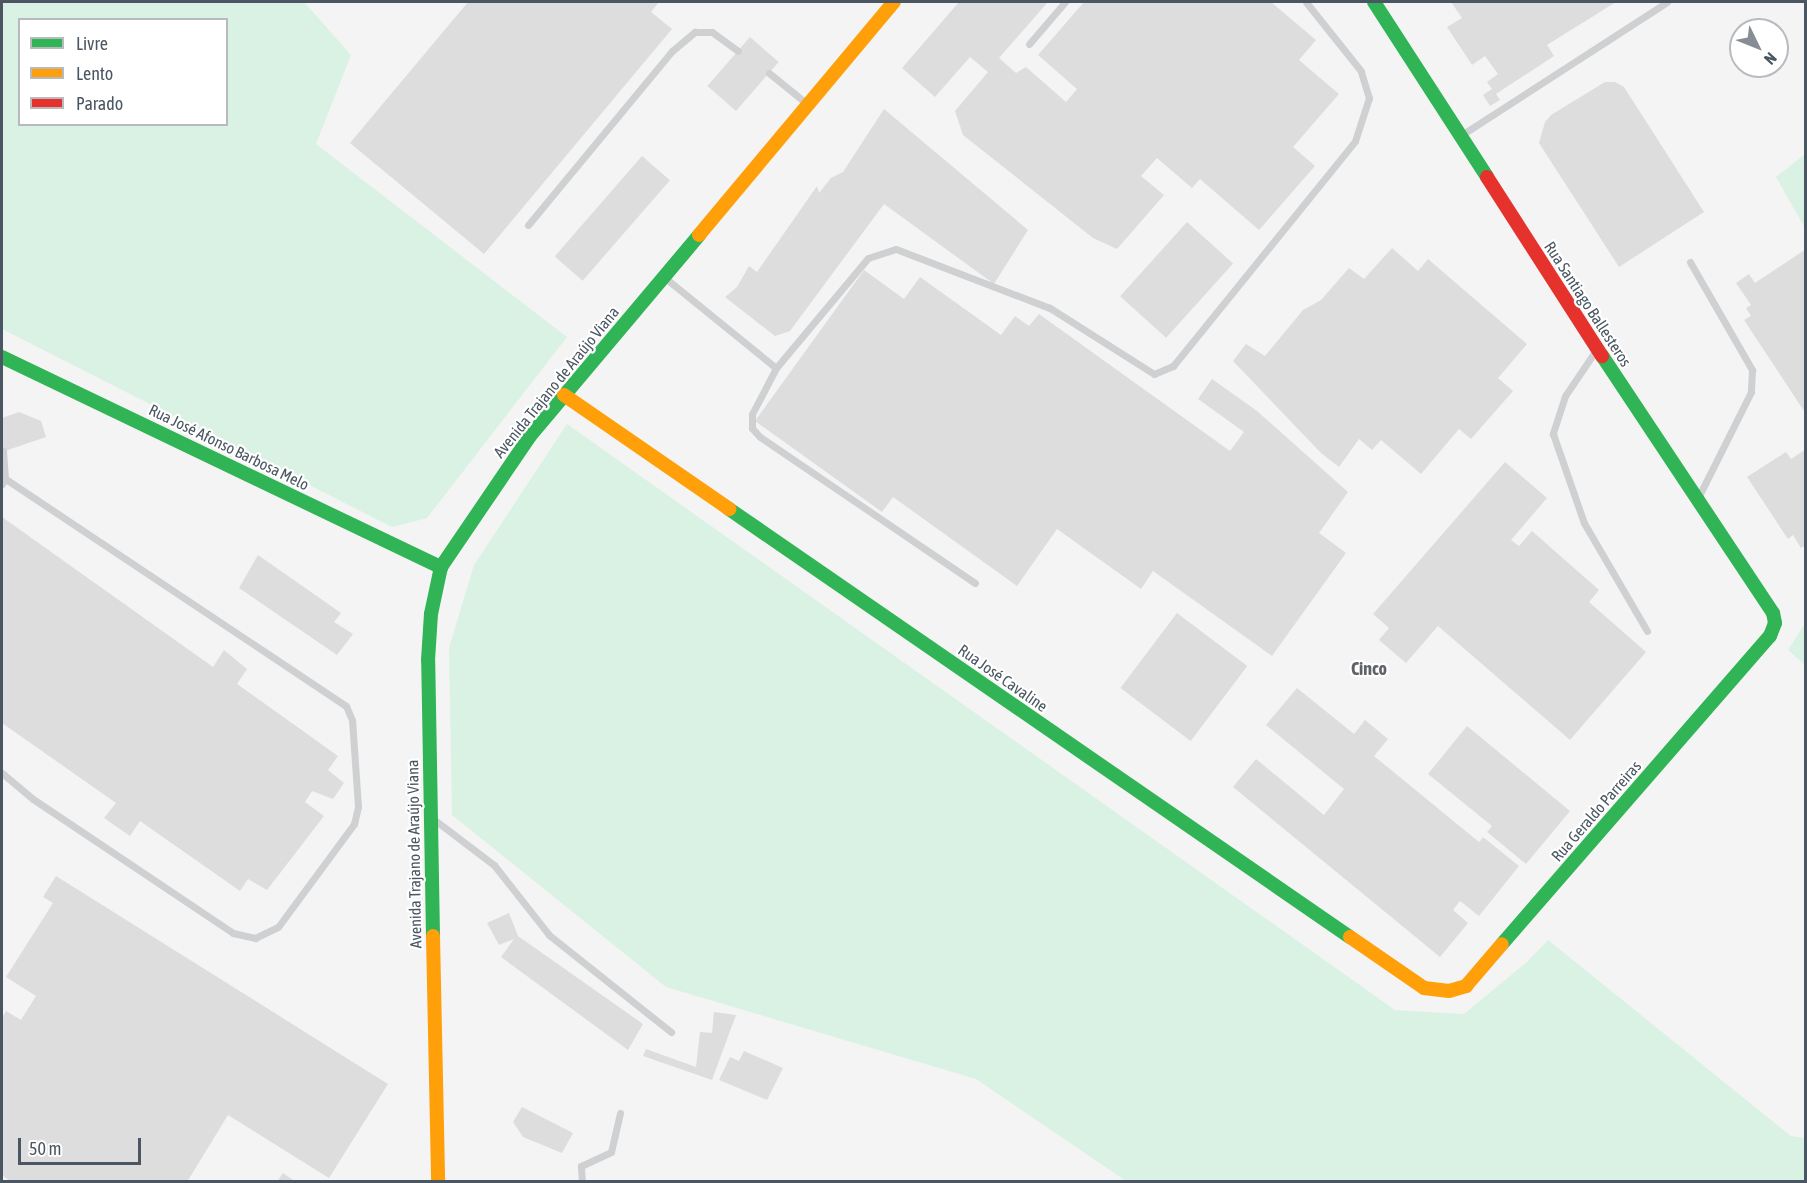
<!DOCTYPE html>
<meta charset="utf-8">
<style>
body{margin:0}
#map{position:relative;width:1807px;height:1183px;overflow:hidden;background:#f4f4f4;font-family:"Asap Condensed",sans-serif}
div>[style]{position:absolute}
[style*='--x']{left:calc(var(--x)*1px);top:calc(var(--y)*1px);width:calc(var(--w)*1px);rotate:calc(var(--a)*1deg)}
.green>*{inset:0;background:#d9f2e3}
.building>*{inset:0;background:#ddddde;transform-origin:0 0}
.lane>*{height:7px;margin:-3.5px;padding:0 3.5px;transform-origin:3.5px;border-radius:3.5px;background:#ced0d2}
.fast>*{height:14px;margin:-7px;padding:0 7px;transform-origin:7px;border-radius:7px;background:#30b455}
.slow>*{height:14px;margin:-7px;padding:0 7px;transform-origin:7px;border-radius:7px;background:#ff9f0a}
.jam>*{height:14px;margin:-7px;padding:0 7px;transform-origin:7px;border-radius:7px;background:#e5322d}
span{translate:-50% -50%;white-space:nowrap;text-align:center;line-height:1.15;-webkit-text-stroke:4.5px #fff;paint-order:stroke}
.street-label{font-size:16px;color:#4a5661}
.neighbourhood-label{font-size:18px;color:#5f6368;font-weight:700}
.frame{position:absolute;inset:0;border:3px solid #4a5661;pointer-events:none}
.legend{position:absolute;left:18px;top:18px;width:210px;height:108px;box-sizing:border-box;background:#fff;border:2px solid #b7bbc0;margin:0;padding:8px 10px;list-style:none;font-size:18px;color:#4a5661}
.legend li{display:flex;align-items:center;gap:12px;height:30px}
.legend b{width:30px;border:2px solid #b7bbc0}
.north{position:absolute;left:1729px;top:18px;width:60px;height:60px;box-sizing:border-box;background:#fff;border:2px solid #b7bbc0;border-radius:50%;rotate:133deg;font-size:16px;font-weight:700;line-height:24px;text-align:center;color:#4a5661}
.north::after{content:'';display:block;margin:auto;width:21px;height:27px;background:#868d94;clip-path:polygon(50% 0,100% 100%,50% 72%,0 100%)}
.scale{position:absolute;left:18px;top:1138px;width:123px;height:27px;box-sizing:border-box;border:3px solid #4a5661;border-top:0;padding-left:8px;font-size:18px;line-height:21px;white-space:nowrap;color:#4a5661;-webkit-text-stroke:4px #fff;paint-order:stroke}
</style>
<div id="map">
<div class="green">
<i style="clip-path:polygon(evenodd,2px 2px,304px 2px,351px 55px,316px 144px,567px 337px,427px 518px,392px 527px,2px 329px,2px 2px,20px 20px,226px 20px,226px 124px,20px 124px,20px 20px)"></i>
<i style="clip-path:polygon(1805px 154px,1805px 228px,1776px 177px)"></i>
<i style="clip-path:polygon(567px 424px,1395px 1010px,1464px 1014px,1527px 962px,1548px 940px,1791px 1136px,1805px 1138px,1805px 1181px,1126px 1181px,976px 1079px,666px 987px,452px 815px,449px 648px,474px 565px)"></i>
<i style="clip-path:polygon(1805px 623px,1805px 665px,1788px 650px)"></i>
</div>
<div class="building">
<i style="clip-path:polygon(468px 2px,659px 2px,651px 12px,672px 29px,484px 254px,350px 143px)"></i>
<i style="clip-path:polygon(959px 2px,1048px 2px,999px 58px,1016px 73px,1026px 67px,1066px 102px,1077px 89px,1038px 55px,1084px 2px,1271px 2px,1316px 40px,1299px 60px,1339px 94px,1293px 147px,1315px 166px,1259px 230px,1200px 179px,1192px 188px,1157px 158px,1141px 176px,1164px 195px,1117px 249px,1093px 238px,963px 135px,955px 111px,988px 72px,970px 57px,935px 97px,902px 68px)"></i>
<i style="clip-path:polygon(1451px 2px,1616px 2px,1547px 45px,1554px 56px,1496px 94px,1500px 100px,1490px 106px,1483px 95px,1492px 89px,1487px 82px,1498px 74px,1485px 56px,1472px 65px,1447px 27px,1462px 18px)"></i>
<i style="left:750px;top:37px;width:38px;height:65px;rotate:41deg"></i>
<i style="clip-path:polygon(1605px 82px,1615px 82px,1624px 87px,1704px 212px,1619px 267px,1539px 143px,1545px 122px,1551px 115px)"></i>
<i style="clip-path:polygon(884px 109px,1028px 230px,994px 284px,884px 204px,790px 331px,775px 336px,725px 297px,737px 287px,749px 266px,757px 272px,817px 186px,819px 193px,831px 178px,843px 172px)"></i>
<i style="left:642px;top:156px;width:37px;height:133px;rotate:41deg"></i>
<i style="left:1187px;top:222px;width:62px;height:100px;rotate:42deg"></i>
<i style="clip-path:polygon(1392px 248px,1418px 271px,1428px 259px,1527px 344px,1498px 378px,1513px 391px,1471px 439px,1459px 429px,1421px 474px,1381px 440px,1372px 450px,1359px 439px,1339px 467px,1321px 453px,1233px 361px,1246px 344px,1265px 356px,1303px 310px,1321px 300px,1349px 268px,1364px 279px)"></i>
<i style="clip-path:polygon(1806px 249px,1806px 414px,1744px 320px,1751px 316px,1746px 308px,1751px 305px,1736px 283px,1749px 274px,1755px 283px)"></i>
<i style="clip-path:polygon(864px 270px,904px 299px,920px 277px,1001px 335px,1015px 316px,1029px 326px,1039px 314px,1230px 451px,1244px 432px,1198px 399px,1212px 379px,1257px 411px,1348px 492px,1319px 533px,1346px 553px,1272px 656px,1153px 571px,1141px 589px,1057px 529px,1017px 586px,893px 497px,882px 512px,755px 421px)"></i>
<i style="clip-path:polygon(19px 412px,41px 421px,46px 437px,2px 452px,2px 418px)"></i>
<i style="clip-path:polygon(1806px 449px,1806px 545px,1801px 548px,1793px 535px,1788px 539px,1747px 477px,1786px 452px,1791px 459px)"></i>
<i style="clip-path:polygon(1505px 462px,1547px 498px,1511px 540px,1519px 546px,1532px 531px,1599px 590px,1589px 602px,1646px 652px,1570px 740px,1438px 626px,1406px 663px,1379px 640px,1389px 628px,1373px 614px)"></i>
<i style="clip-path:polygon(2px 517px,213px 667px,224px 650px,247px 669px,237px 684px,338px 756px,328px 770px,344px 783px,333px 799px,312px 791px,305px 802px,324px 816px,267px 890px,248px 879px,240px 891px,140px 821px,130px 836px,104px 818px,116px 803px,2px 723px)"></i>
<i style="clip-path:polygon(258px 555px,341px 613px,334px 622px,353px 634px,337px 655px,239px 588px)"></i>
<i style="left:1177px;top:613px;width:88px;height:94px;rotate:37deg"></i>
<i style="clip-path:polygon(1297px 688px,1354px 734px,1365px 720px,1388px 739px,1374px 756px,1479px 842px,1483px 837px,1519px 866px,1479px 916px,1460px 901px,1453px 910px,1468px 923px,1440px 957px,1233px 787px,1256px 759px,1324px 815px,1344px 789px,1266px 725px)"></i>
<i style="clip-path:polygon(1467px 726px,1570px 811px,1526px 864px,1487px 832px,1492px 826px,1428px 774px)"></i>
<i style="clip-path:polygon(56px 876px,388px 1084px,329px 1178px,228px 1115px,187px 1182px,11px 1182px,2px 1175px,2px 1018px,6px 1011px,21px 1020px,36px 996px,6px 977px,53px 903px,43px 897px)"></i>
<i style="clip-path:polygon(509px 913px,518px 936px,643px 1024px,628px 1050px,501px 957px,514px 939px,499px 945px,487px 923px)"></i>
<i style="clip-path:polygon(714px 1012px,736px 1015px,712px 1080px,643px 1056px,646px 1049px,696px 1067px,700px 1032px,712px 1033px)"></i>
<i style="clip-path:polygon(744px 1051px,783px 1068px,767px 1100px,719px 1080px,730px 1057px,739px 1061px)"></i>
<i style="clip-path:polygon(522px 1107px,573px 1133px,562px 1153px,523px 1137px,513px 1122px)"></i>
<i style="clip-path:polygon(283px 1173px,296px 1182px,277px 1182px)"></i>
</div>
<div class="lane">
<i style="--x:1029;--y:44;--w:55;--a:-49.4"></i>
<i style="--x:769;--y:73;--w:48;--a:39"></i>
<i style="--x:1463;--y:134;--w:243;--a:-32.9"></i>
<i style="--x:528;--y:225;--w:226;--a:-50.4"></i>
<i style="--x:672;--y:51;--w:30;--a:-40"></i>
<i style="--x:695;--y:32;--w:17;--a:0"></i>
<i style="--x:712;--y:32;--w:32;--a:36"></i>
<i style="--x:1690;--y:262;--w:125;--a:60.1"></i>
<i style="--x:1752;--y:370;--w:22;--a:93"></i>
<i style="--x:1751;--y:392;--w:119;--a:116.6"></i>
<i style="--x:664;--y:277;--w:144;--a:39.1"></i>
<i style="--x:1596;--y:350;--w:55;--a:124"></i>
<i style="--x:1565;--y:396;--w:40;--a:108"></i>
<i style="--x:1553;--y:434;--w:94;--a:70.8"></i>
<i style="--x:1584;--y:523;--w:125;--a:59.7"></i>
<i style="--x:2;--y:484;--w:6;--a:-59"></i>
<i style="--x:5;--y:479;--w:28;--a:-94"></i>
<i style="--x:975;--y:583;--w:260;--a:-145.8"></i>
<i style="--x:760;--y:437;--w:12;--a:-132"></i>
<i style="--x:752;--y:428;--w:14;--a:-90"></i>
<i style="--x:752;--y:414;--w:52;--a:-62.4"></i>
<i style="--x:776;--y:368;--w:143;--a:-50.1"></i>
<i style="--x:868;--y:258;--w:29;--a:-18"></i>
<i style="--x:896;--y:249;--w:165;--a:21"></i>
<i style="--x:1050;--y:308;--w:123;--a:32.4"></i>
<i style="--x:1154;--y:374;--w:21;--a:-23"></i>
<i style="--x:1173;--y:366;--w:289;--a:-51"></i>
<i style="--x:1355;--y:141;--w:45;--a:-72"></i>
<i style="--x:1369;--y:98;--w:28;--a:-107"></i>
<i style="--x:1361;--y:71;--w:88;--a:-128.6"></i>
<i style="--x:2;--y:773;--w:40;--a:40"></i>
<i style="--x:33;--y:799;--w:241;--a:33.8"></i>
<i style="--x:233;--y:933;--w:23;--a:13"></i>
<i style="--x:255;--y:938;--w:25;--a:-26"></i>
<i style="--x:278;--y:927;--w:128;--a:-53.6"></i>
<i style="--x:354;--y:824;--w:17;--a:-77"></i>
<i style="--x:358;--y:807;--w:87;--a:-93.9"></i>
<i style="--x:352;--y:720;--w:15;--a:-113"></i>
<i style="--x:346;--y:706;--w:410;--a:-146.3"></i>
<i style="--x:436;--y:821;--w:73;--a:37.2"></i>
<i style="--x:494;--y:865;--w:89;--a:51.8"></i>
<i style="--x:549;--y:935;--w:156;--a:38.5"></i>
<i style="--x:582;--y:1182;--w:16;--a:-94"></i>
<i style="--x:581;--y:1166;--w:33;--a:-25"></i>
<i style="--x:611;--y:1152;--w:40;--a:-77"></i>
</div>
<div class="fast">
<i style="--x:1374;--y:2;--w:208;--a:57.1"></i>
<i style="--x:2;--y:357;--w:487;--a:25.6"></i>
<i style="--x:729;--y:509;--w:754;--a:34.58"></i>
<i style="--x:433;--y:936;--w:276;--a:-91"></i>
<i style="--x:428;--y:660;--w:46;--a:-86.3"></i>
<i style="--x:431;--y:614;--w:48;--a:-78"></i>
<i style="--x:441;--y:567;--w:158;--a:-55.8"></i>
<i style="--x:530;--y:436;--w:263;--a:-49.9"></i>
<i style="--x:1502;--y:944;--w:408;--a:-49"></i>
<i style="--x:1770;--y:636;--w:14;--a:-69"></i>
<i style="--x:1775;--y:623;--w:10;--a:-101"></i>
<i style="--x:1773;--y:613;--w:309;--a:-123.6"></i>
</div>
<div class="slow">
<i style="--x:699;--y:235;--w:304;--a:-50.1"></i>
<i style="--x:564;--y:395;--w:201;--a:34.6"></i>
<i style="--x:433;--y:936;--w:246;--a:88.8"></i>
<i style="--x:1350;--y:937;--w:90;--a:34.6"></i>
<i style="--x:1424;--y:988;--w:25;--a:7"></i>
<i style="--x:1449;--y:991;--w:18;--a:-16"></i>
<i style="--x:1466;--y:986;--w:55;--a:-49.4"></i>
</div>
<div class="jam">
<i style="--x:1487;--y:177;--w:213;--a:57.3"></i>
</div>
<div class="street-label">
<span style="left:1588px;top:304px;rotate:57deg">Rua Santiago Ballesteros</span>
<span style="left:556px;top:382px;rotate:-51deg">Avenida Trajano de Araújo Viana</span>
<span style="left:229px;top:447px;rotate:26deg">Rua José Afonso Barbosa Melo</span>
<span style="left:1003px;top:678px;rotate:35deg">Rua José Cavaline</span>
<span style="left:1596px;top:811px;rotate:-49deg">Rua Geraldo Parreiras</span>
<span style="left:414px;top:854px;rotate:-91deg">Avenida Trajano de Araújo Viana</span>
</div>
<div class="neighbourhood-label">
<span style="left:1369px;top:669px">Cinco</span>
</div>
<div class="frame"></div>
<ul class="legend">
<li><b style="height:8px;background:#30b455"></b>Livre</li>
<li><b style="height:8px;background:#ff9f0a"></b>Lento</li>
<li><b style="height:8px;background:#e5322d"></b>Parado</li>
</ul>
<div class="north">N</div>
<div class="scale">50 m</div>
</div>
